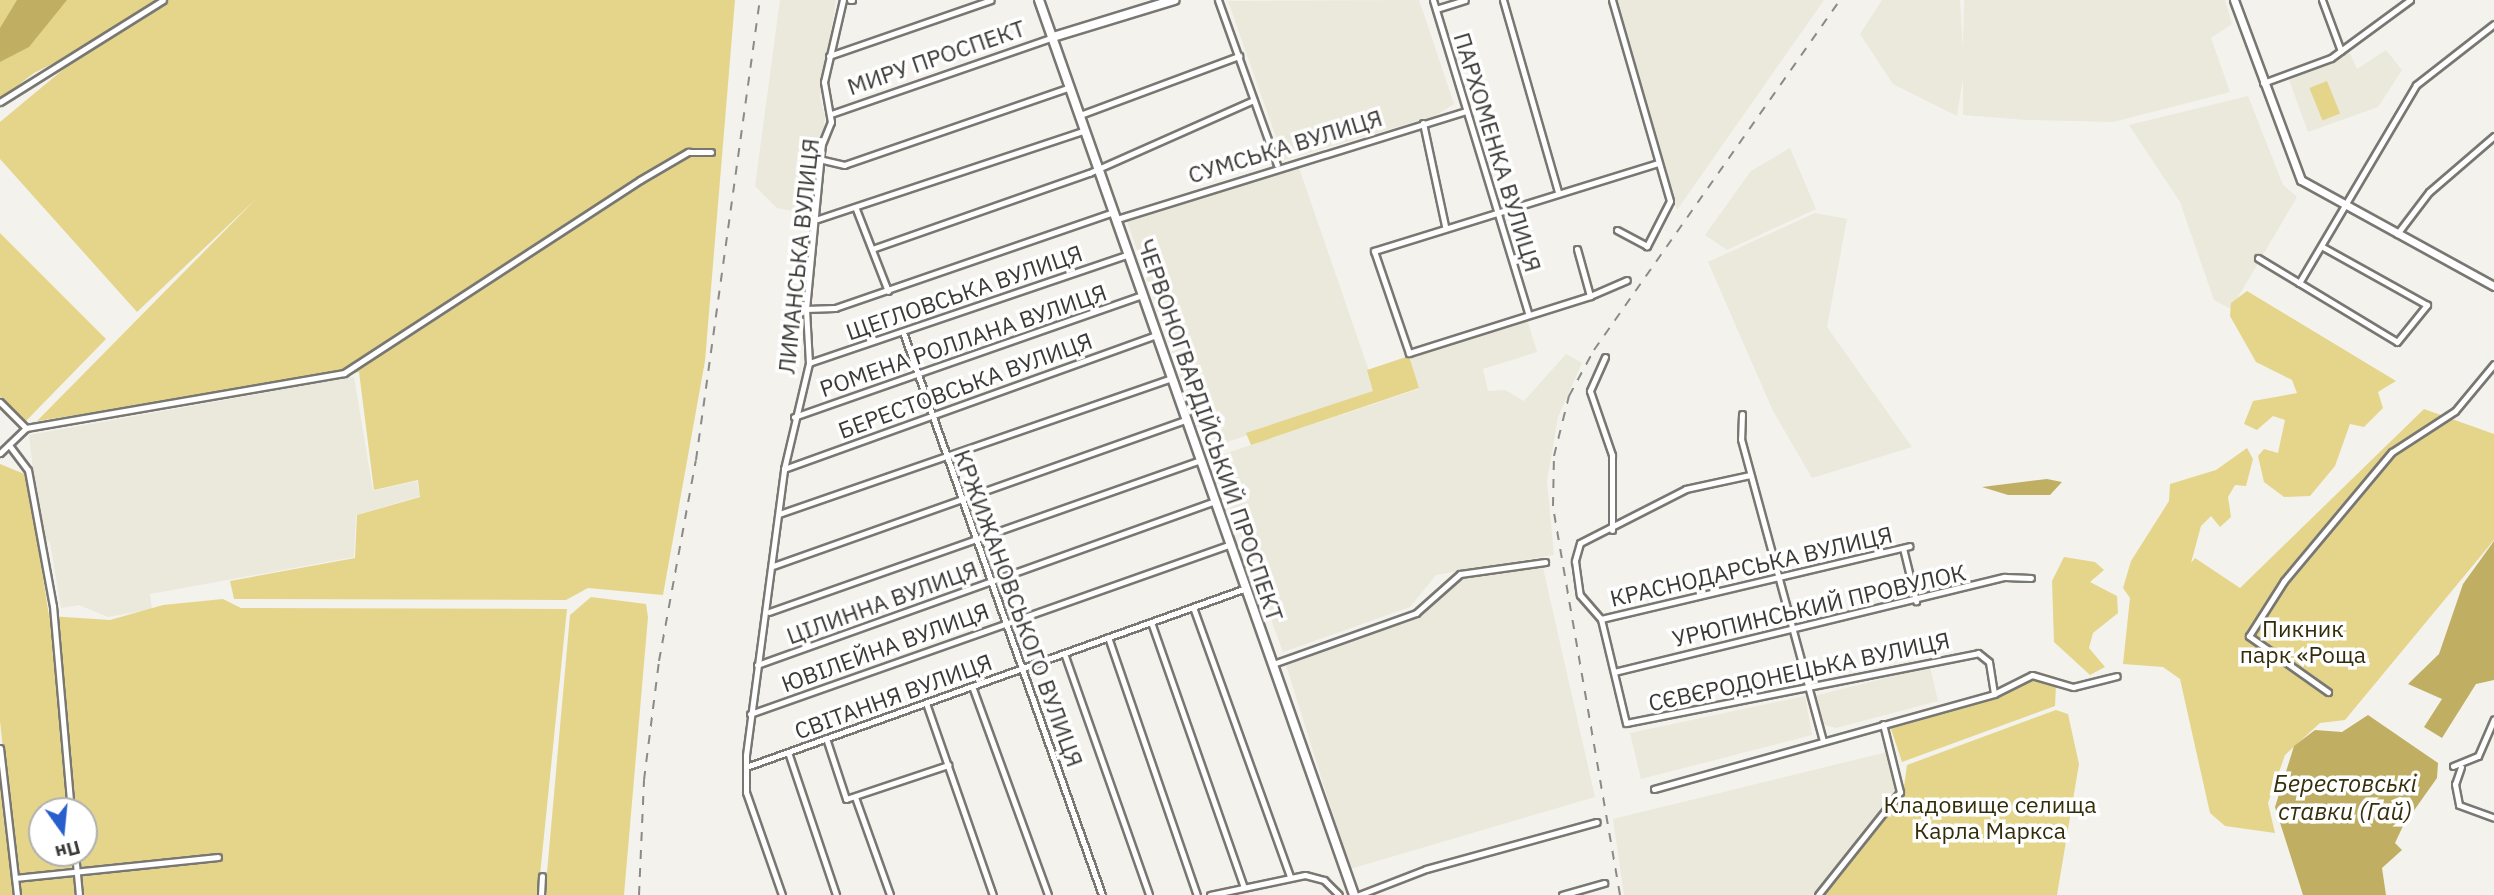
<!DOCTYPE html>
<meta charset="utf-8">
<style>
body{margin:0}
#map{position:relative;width:2494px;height:895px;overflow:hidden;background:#f4f2ed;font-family:"IBM Plex Sans",sans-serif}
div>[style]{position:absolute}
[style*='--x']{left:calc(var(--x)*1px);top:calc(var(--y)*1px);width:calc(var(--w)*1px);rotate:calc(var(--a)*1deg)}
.built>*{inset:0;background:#ebe8dc;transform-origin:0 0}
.green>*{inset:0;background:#e5d58b;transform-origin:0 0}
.water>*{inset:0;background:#c0af63}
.roads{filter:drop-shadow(2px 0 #787772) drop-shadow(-2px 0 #787772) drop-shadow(0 2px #787772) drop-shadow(0 -2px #787772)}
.minor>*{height:5px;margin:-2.5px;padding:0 2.5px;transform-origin:2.5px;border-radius:2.5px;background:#fff}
.tertiary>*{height:7px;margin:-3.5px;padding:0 3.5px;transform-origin:3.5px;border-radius:3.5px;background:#fff}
.secondary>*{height:8px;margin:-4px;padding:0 4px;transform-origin:4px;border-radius:4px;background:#fff}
.rail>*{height:2px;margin-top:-1px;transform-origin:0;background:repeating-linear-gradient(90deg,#8b8a87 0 9px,transparent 0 18px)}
span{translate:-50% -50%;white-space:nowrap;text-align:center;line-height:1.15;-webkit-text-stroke:7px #fff;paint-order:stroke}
.street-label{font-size:23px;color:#3a3a38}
.park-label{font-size:23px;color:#342d0a}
.water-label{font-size:24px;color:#362f0c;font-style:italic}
.north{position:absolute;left:28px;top:797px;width:70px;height:70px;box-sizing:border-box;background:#fff;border:2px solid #b0b0af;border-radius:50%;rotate:165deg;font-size:19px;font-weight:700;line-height:28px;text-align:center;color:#3a3a38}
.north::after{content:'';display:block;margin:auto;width:24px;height:32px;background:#285fcc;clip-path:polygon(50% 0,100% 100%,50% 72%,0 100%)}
</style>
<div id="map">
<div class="built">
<i style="clip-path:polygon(780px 0,836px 0,820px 98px,825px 117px,814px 215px,777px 208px,755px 186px)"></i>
<i style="clip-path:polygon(1419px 0,1454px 104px,1435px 116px,1284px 160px,1228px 1px)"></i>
<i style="clip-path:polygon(1615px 0,1824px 0,1677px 210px,1654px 140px)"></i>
<i style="clip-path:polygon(1882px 0,1960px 0,1963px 49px,1964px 0,2225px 0,2232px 24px,2211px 38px,2230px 92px,2113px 122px,2027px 120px,1963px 115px,1963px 78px,1957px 116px,1893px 84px,1860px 34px)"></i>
<i style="clip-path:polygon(2347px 47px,2357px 69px,2386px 50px,2402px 70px,2378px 107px,2308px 132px,2287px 74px)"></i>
<i style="clip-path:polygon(2248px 96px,2283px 185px,2297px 197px,2231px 309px,2214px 300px,2180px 202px,2129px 125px)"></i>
<i style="clip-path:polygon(1790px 148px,1816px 209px,1727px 250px,1705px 235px,1751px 171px)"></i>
<i style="left:1297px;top:162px;width:242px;height:180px;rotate:71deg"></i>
<i style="clip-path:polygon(1815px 213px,1847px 219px,1827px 327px,1912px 447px,1812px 478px,1773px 411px,1708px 262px)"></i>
<i style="clip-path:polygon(1527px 319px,1537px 352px,1483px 369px,1488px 391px,1505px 390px,1524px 401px,1566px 354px,1582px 363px,1558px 417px,1547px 481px,1554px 555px,1436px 575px,1410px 607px,1283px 652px,1212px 458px,1419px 389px,1409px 356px)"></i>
<i style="clip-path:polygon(354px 377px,373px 491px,417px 481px,420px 496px,356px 515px,354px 557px,150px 594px,152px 609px,108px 617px,79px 605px,61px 608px,50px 542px,41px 537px,29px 435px)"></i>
<i style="clip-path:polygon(1543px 568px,1595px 797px,1350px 869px,1286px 665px,1424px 614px,1462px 578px)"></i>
<i style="clip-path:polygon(1930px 667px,1938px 701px,1836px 728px,1822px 724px,1814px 696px)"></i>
<i style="clip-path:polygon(1805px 696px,1812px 735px,1641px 779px,1630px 733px)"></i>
<i style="clip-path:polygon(1887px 752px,1898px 787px,1813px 895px,1624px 895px,1613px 819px)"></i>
</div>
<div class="green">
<i style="clip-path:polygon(0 0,735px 0,705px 361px,663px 595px,588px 588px,566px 600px,234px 599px,230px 581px,355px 558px,357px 515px,420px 497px,418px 480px,374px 490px,359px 372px,37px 421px,256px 199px,137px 312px,0 159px,0 122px,95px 43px,34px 73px,0 99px)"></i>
<i style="left:2327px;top:81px;width:35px;height:19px;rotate:68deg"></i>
<i style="clip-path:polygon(0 233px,106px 339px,25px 422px,0 396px)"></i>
<i style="clip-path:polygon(2247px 291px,2396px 381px,2378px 392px,2383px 408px,2364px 427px,2350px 424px,2335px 466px,2310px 496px,2284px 497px,2264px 482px,2258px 456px,2264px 449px,2278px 453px,2285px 420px,2273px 416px,2257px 430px,2244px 424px,2253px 401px,2297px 393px,2292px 380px,2256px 362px,2230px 316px,2231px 303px)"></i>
<i style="clip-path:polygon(1409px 356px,1419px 388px,1251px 445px,1246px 433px,1373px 391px,1367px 370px)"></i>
<i style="clip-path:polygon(2424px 409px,2494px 434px,2494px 540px,2345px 720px,2320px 723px,2285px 755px,2268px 803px,2275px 833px,2225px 826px,2210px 813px,2180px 679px,2163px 667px,2123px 664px,2130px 598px,2123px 588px,2131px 561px,2169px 501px,2170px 484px,2216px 470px,2247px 448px,2253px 459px,2246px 486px,2235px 485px,2228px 497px,2231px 517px,2220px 527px,2211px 516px,2201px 526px,2191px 563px,2195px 558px,2240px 588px)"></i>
<i style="clip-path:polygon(evenodd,0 464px,27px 475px,49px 616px,110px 620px,163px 605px,223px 599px,241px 608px,567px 609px,538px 895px,19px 895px,0 721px,0 464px,42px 811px,84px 811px,84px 853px,42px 853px,42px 811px)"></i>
<i style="clip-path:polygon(2064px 557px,2095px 562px,2104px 570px,2090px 582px,2117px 596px,2118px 613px,2093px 633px,2089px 648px,2105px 667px,2090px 675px,2054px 642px,2052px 581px)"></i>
<i style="clip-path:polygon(591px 597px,646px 604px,648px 617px,624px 895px,545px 895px,570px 615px)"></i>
<i style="clip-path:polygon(2039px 677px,2056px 684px,2055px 706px,1902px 762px,1890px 726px)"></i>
<i style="clip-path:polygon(2056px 710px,2068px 714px,2079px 764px,2057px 895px,1825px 895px,1903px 794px,1907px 765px)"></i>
<i style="clip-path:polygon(0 778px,14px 895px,0 895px)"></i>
</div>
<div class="water">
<i style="clip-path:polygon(17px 0,67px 0,29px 47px,0 62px,0 28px)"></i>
<i style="clip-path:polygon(2047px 479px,2062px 482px,2050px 495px,2008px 495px,1982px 487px)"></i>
<i style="clip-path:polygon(2494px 541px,2494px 680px,2476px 684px,2442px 738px,2424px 727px,2442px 699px,2408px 684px,2439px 654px,2463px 584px)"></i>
<i style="clip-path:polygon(2368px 715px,2438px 763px,2437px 778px,2403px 826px,2395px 843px,2402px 850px,2382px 868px,2386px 895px,2303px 895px,2275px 807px,2294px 746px,2315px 730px,2342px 732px)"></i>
</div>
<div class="roads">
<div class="minor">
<i style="--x:850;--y:0;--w:2;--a:0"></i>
<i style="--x:1218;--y:0;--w:175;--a:70.3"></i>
<i style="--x:1433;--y:0;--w:329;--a:73.1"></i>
<i style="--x:1503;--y:0;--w:200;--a:74"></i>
<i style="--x:1612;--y:0;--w:209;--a:73.9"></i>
<i style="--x:1670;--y:201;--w:51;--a:117.1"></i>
<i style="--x:1647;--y:246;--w:34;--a:-152"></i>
<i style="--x:2322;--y:0;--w:54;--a:69.6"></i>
<i style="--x:1436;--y:9;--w:30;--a:-17"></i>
<i style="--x:829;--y:56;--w:171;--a:-19.1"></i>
<i style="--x:2263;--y:83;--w:72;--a:-20.2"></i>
<i style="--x:2331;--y:58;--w:98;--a:-36.3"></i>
<i style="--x:0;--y:102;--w:192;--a:-32"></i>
<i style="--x:831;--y:114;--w:235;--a:-19.1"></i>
<i style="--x:1080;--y:115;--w:170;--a:-20.4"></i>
<i style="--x:1423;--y:123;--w:105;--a:77.9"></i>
<i style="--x:823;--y:160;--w:22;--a:13"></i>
<i style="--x:844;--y:165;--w:239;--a:-19"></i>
<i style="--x:856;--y:209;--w:88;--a:68.7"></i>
<i style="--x:818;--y:219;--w:281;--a:-18.4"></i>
<i style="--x:1117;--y:219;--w:365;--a:-17.2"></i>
<i style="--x:2397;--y:234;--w:53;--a:-52.7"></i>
<i style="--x:2429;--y:192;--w:86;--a:-40.7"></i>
<i style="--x:872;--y:249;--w:230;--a:-19.3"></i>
<i style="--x:1089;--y:173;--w:180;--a:-23.9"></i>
<i style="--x:1577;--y:249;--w:49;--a:74.5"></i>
<i style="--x:1590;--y:296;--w:190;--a:162.5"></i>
<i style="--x:1409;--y:353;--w:108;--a:-108.9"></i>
<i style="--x:1374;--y:251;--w:297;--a:-17.2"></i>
<i style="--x:2258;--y:258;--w:162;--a:31.1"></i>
<i style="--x:2397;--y:342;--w:48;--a:-51"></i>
<i style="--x:2427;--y:305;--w:121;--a:-150.9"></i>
<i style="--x:2299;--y:283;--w:230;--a:-59.4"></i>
<i style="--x:2416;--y:85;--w:99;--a:-38"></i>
<i style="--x:1590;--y:296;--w:40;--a:-23.4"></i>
<i style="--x:806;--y:309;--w:29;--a:-2"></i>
<i style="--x:835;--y:308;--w:295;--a:-19"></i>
<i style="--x:903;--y:332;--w:597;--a:70.53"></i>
<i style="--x:1605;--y:357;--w:37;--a:114"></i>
<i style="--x:1590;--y:391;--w:68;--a:71"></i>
<i style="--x:1612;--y:455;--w:75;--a:90"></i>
<i style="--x:809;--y:363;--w:338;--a:-18.8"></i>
<i style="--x:0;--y:402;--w:37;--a:45"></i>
<i style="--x:26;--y:428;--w:36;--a:136"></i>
<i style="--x:1742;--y:414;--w:25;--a:92"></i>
<i style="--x:1741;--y:439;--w:313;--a:74.8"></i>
<i style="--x:794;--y:417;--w:370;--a:-19.3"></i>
<i style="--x:26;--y:428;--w:323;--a:-9.8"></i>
<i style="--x:344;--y:373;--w:353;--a:-33.1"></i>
<i style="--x:640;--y:180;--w:56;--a:-30.3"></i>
<i style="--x:688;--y:152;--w:23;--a:0"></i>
<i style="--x:9;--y:445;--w:31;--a:53"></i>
<i style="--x:28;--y:470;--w:138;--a:79.6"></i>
<i style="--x:53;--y:606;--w:206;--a:85"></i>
<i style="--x:784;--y:469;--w:396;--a:-19.8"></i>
<i style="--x:1750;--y:475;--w:66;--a:167.7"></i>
<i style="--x:1686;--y:489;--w:119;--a:153"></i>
<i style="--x:1580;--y:543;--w:19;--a:106"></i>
<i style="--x:1575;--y:561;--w:34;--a:82"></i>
<i style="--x:1580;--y:595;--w:32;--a:49"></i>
<i style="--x:1601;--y:619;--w:107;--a:76.5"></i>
<i style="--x:1626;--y:723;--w:359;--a:-11.2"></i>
<i style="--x:1978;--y:653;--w:14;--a:39"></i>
<i style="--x:1989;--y:662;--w:32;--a:81"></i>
<i style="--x:779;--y:514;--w:416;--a:-19.1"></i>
<i style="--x:1903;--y:548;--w:55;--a:76.2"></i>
<i style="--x:773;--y:566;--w:439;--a:-19.5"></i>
<i style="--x:1193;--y:607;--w:286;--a:70.2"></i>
<i style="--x:769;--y:612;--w:458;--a:-19.4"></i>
<i style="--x:1601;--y:619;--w:317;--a:-13.3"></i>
<i style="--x:1151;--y:622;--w:281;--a:70.7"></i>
<i style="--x:1108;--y:637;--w:273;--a:71"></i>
<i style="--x:1064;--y:653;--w:256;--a:70.6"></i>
<i style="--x:1273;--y:664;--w:152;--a:-19.6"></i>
<i style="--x:1416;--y:613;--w:59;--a:-41.6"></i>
<i style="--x:1460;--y:574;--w:86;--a:-8"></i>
<i style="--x:757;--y:665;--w:487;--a:-19.7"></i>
<i style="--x:1614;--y:672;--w:402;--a:-13.7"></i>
<i style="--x:2005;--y:577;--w:26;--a:2"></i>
<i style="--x:972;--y:686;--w:222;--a:70"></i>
<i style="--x:2328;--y:692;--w:97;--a:-144.7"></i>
<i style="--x:2249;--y:636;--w:65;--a:-57.5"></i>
<i style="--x:2284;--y:581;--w:168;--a:-50.1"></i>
<i style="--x:2392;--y:452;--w:75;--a:-33.1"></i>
<i style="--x:2455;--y:411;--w:61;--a:-50.3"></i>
<i style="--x:926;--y:703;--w:203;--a:70.8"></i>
<i style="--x:750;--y:714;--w:510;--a:-19.46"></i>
<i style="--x:826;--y:738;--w:64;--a:71.8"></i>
<i style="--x:846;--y:799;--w:108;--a:-18.4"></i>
<i style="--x:0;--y:748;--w:148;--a:83.4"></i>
<i style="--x:788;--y:752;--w:151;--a:71.4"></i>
<i style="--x:749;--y:766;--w:528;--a:-19.7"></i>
<i style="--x:2453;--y:766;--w:27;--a:-22"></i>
<i style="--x:2478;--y:756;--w:40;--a:-66.6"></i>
<i style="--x:2461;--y:767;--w:18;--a:109"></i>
<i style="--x:2455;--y:784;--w:21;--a:79"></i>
<i style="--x:2459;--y:805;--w:37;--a:20"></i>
<i style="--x:1654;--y:789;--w:353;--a:-15.6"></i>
<i style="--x:1994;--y:694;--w:42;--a:-26.6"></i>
<i style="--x:2032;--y:675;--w:43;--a:16.3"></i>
<i style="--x:2073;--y:687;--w:45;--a:-14"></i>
<i style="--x:855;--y:797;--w:104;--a:70.3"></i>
<i style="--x:75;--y:853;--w:42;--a:84.6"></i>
<i style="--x:15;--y:878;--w:204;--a:-5.9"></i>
<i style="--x:541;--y:895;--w:19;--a:-87"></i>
<i style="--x:782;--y:895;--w:109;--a:-109.3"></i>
<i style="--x:746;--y:792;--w:37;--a:-90"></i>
<i style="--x:746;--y:755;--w:289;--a:-82.4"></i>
<i style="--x:784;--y:469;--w:109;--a:-76.7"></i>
<i style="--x:809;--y:363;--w:54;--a:-93.2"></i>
<i style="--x:806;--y:309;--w:166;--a:-84.5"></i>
<i style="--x:822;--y:144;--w:24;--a:-68"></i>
<i style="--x:831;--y:122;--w:41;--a:-99.9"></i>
<i style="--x:824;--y:82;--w:84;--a:-77"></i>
<i style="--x:1210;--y:895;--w:97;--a:-11.9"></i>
<i style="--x:1305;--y:875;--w:20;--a:15"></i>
<i style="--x:1324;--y:880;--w:21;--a:45"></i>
<i style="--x:1359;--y:895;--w:72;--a:-21.2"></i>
<i style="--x:1426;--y:869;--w:177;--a:-15.4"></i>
<i style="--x:1562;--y:895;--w:44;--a:-15.9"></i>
<i style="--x:1818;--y:895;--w:132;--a:-51.5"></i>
<i style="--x:1900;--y:792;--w:70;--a:-104"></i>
</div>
<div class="tertiary">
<i style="--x:2234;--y:0;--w:192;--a:69.6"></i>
<i style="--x:2301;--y:180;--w:220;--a:28.8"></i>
</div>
<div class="secondary">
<i style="--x:1039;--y:0;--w:949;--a:70.61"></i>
<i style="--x:1053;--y:37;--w:127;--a:-17"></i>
</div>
</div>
<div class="rail">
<i style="--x:639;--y:895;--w:115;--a:-87.5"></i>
<i style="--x:644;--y:780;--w:120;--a:-82.8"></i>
<i style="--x:659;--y:661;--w:204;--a:-79.6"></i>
<i style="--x:696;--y:460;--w:464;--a:-82.1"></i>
<i style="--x:1620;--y:895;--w:395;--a:-99.8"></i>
<i style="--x:1553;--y:506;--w:50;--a:-88.9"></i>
<i style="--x:1554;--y:456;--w:62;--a:-76"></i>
<i style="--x:1569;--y:396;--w:52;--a:-61.5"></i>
<i style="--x:1594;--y:350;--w:428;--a:-54.9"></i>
</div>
<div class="street-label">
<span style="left:936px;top:57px;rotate:-19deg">МИРУ ПРОСПЕКТ</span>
<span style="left:1285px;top:146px;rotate:-17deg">СУМСЬКА ВУЛИЦЯ</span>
<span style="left:1498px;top:152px;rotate:73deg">ПАРХОМЕНКА ВУЛИЦЯ</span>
<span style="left:798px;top:256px;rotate:-84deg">ЛИМАНСЬКА ВУЛИЦЯ</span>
<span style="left:964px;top:292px;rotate:-19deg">ЩЕГЛОВСЬКА ВУЛИЦЯ</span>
<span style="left:963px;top:340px;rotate:-19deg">РОМЕНА РОЛЛАНА ВУЛИЦЯ</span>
<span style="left:965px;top:385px;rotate:-20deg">БЕРЕСТОВСЬКА ВУЛИЦЯ</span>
<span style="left:1211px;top:430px;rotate:71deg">ЧЕРВОНОГВАРДІЙСЬКИЙ ПРОСПЕКТ</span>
<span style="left:1751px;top:566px;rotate:-13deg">КРАСНОДАРСЬКА ВУЛИЦЯ</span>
<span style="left:882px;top:602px;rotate:-20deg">ЦІЛИННА ВУЛИЦЯ</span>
<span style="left:1819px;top:605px;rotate:-13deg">УРЮПИНСЬКИЙ ПРОВУЛОК</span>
<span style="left:1019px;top:608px;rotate:70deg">КРЖИЖАНОВСЬКОГО ВУЛИЦЯ</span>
<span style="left:885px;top:647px;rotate:-20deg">ЮВІЛЕЙНА ВУЛИЦЯ</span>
<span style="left:1799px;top:671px;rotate:-12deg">СЄВЄРОДОНЕЦЬКА ВУЛИЦЯ</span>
<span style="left:893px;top:696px;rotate:-20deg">СВІТАННЯ ВУЛИЦЯ</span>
</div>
<div class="park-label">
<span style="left:2303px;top:641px">Пикник<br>парк «Роща</span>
<span style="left:1990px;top:817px">Кладовище селища<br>Карла Маркса</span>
</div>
<div class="water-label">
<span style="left:2345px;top:798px">Берестовські<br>ставки (Гай)</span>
</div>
<div class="north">Пн</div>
</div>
